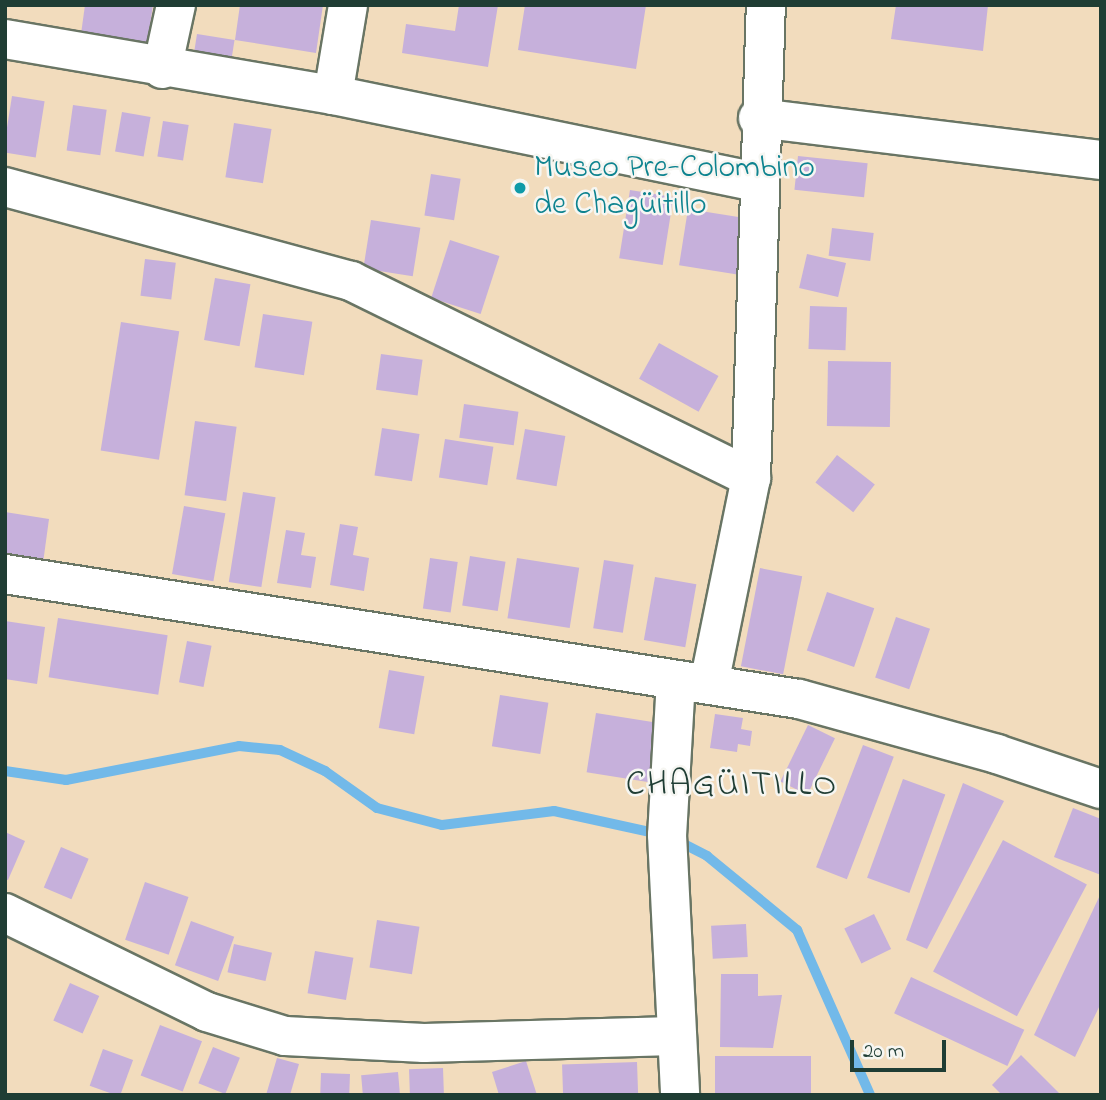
<!DOCTYPE html>
<meta charset="utf-8">
<style>
body{margin:0}
#map{position:relative;width:1106px;height:1100px;overflow:hidden;background:#f2dcbd;font-family:"Indie Flower",sans-serif}
div>[style]{position:absolute}
[style*='--x']{left:calc(var(--x)*1px);top:calc(var(--y)*1px);width:calc(var(--w)*1px);rotate:calc(var(--a)*1deg)}
.stream>*{height:10px;margin:-5px;padding:0 5px;transform-origin:5px;border-radius:5px;background:#72b9e9}
.building>*{inset:0;background:#c6b0db;transform-origin:0 0}
.roads{filter:drop-shadow(2px 0 #697564) drop-shadow(-2px 0 #697564) drop-shadow(0 2px #697564) drop-shadow(0 -2px #697564)}
.minor>*{height:38px;margin:-19px;padding:0 19px;transform-origin:19px;border-radius:19px;background:#fff}
.dots>*{width:19px;height:19px;translate:-50% -50%;box-sizing:border-box;border:4px solid #f6f6f2;border-radius:50%}
span{translate:-50% -50%;white-space:nowrap;text-align:center;line-height:1.15;-webkit-text-stroke:5px #f6f6f2;paint-order:stroke}
.culture-label{font-size:32px;color:#0d838f}
.left{translate:0 -50%;text-align:left}
.quarter-label{font-size:35px;color:#1f3d34;letter-spacing:2px}
.frame{position:absolute;inset:0;border:7px solid #1f3d34;pointer-events:none}
.scale{position:absolute;left:850px;top:1040px;width:96px;height:32px;box-sizing:border-box;border:4px solid #1f3d34;border-top:0;padding-left:9px;font-size:21px;line-height:24px;white-space:nowrap;color:#1f3d34;-webkit-text-stroke:5px #f6f6f2;paint-order:stroke}
</style>
<div id="map">
<div class="stream">
<i style="--x:5;--y:771;--w:62;--a:8.4"></i>
<i style="--x:66;--y:780;--w:176;--a:-11.1"></i>
<i style="--x:239;--y:746;--w:41;--a:5.6"></i>
<i style="--x:280;--y:750;--w:50;--a:25"></i>
<i style="--x:325;--y:771;--w:64;--a:35.4"></i>
<i style="--x:377;--y:808;--w:67;--a:14.7"></i>
<i style="--x:442;--y:825;--w:113;--a:-7.1"></i>
<i style="--x:554;--y:811;--w:107;--a:12.4"></i>
<i style="--x:676;--y:840;--w:35;--a:27"></i>
<i style="--x:707;--y:856;--w:117;--a:39.4"></i>
<i style="--x:797;--y:930;--w:180;--a:66.1"></i>
</div>
<div class="building">
<i style="clip-path:polygon(85px 5px,153px 5px,147px 45px,81px 34px)"></i>
<i style="clip-path:polygon(240px 5px,323px 5px,316px 53px,235px 40px)"></i>
<i style="clip-path:polygon(459px 5px,498px 5px,488px 67px,402px 53px,406px 24px,455px 31px)"></i>
<i style="clip-path:polygon(525px 5px,646px 5px,636px 69px,518px 50px)"></i>
<i style="clip-path:polygon(896px 5px,988px 5px,983px 51px,891px 39px)"></i>
<i style="left:197px;top:34px;width:38px;height:25px;rotate:9deg"></i>
<i style="left:12px;top:96px;width:33px;height:57px;rotate:9deg"></i>
<i style="left:73px;top:105px;width:34px;height:46px;rotate:8deg"></i>
<i style="left:122px;top:112px;width:29px;height:40px;rotate:10deg"></i>
<i style="left:163px;top:121px;width:26px;height:36px;rotate:9deg"></i>
<i style="left:234px;top:123px;width:38px;height:55px;rotate:9deg"></i>
<i style="left:798px;top:156px;width:70px;height:34px;rotate:6deg"></i>
<i style="left:431px;top:174px;width:30px;height:42px;rotate:9deg"></i>
<i style="left:630px;top:190px;width:44px;height:69px;rotate:9deg"></i>
<i style="left:688px;top:209px;width:59px;height:57px;rotate:9deg"></i>
<i style="left:371px;top:220px;width:50px;height:49px;rotate:9deg"></i>
<i style="left:832px;top:228px;width:42px;height:28px;rotate:7deg"></i>
<i style="left:450px;top:240px;width:52px;height:61px;rotate:18deg"></i>
<i style="left:807px;top:254px;width:40px;height:35px;rotate:13deg"></i>
<i style="left:145px;top:259px;width:31px;height:37px;rotate:7deg"></i>
<i style="left:215px;top:278px;width:36px;height:63px;rotate:10deg"></i>
<i style="left:810px;top:306px;width:37px;height:43px;rotate:2deg"></i>
<i style="left:263px;top:314px;width:50px;height:54px;rotate:9deg"></i>
<i style="left:121px;top:322px;width:59px;height:130px;rotate:9deg"></i>
<i style="left:659px;top:343px;width:68px;height:41px;rotate:29deg"></i>
<i style="left:381px;top:354px;width:42px;height:36px;rotate:8deg"></i>
<i style="left:828px;top:361px;width:63px;height:65px;rotate:1deg"></i>
<i style="left:464px;top:404px;width:55px;height:34px;rotate:8deg"></i>
<i style="left:195px;top:421px;width:42px;height:75px;rotate:8deg"></i>
<i style="left:382px;top:428px;width:38px;height:48px;rotate:9deg"></i>
<i style="left:525px;top:429px;width:41px;height:51px;rotate:10deg"></i>
<i style="left:445px;top:439px;width:49px;height:39px;rotate:9deg"></i>
<i style="left:837px;top:455px;width:48px;height:35px;rotate:38deg"></i>
<i style="left:243px;top:492px;width:33px;height:91px;rotate:9deg"></i>
<i style="left:184px;top:506px;width:42px;height:69px;rotate:10deg"></i>
<i style="clip-path:polygon(5px 512px,49px 519px,43px 563px,5px 557px)"></i>
<i style="clip-path:polygon(340px 524px,358px 527px,353px 555px,369px 558px,364px 591px,330px 585px)"></i>
<i style="clip-path:polygon(286px 530px,305px 533px,301px 555px,316px 557px,311px 588px,277px 583px)"></i>
<i style="left:470px;top:556px;width:36px;height:50px;rotate:9deg"></i>
<i style="left:430px;top:558px;width:28px;height:51px;rotate:8deg"></i>
<i style="left:517px;top:558px;width:63px;height:61px;rotate:9deg"></i>
<i style="left:604px;top:560px;width:30px;height:69px;rotate:9deg"></i>
<i style="left:760px;top:568px;width:43px;height:100px;rotate:11deg"></i>
<i style="left:655px;top:577px;width:42px;height:64px;rotate:10deg"></i>
<i style="left:827px;top:592px;width:50px;height:62px;rotate:19deg"></i>
<i style="left:896px;top:617px;width:36px;height:64px;rotate:19deg"></i>
<i style="left:58px;top:618px;width:111px;height:60px;rotate:9deg"></i>
<i style="clip-path:polygon(5px 621px,45px 627px,37px 684px,5px 679px)"></i>
<i style="left:187px;top:641px;width:25px;height:42px;rotate:11deg"></i>
<i style="left:389px;top:670px;width:36px;height:59px;rotate:10deg"></i>
<i style="left:500px;top:695px;width:49px;height:52px;rotate:9deg"></i>
<i style="left:596px;top:713px;width:73px;height:60px;rotate:9deg"></i>
<i style="clip-path:polygon(715px 714px,743px 718px,741px 729px,752px 731px,750px 746px,738px 744px,737px 752px,710px 748px)"></i>
<i style="left:808px;top:725px;width:30px;height:63px;rotate:26deg"></i>
<i style="left:863px;top:745px;width:33px;height:131px;rotate:21deg"></i>
<i style="left:903px;top:779px;width:45px;height:105px;rotate:20deg"></i>
<i style="clip-path:polygon(963px 783px,1004px 801px,927px 949px,906px 940px)"></i>
<i style="clip-path:polygon(1073px 808px,1101px 819px,1101px 875px,1054px 857px)"></i>
<i style="clip-path:polygon(5px 832px,25px 841px,8px 880px,5px 879px)"></i>
<i style="left:1003px;top:840px;width:95px;height:149px;rotate:28deg"></i>
<i style="left:61px;top:847px;width:30px;height:44px;rotate:23deg"></i>
<i style="left:145px;top:882px;width:46px;height:61px;rotate:19deg"></i>
<i style="clip-path:polygon(1101px 893px,1101px 1003px,1075px 1057px,1034px 1035px)"></i>
<i style="left:874px;top:914px;width:39px;height:33px;rotate:64deg"></i>
<i style="left:377px;top:920px;width:43px;height:48px;rotate:9deg"></i>
<i style="left:191px;top:921px;width:46px;height:47px;rotate:20deg"></i>
<i style="left:746px;top:924px;width:33px;height:35px;rotate:87deg"></i>
<i style="left:234px;top:944px;width:39px;height:29px;rotate:13deg"></i>
<i style="left:315px;top:951px;width:39px;height:43px;rotate:10deg"></i>
<i style="clip-path:polygon(721px 974px,758px 974px,758px 996px,782px 995px,773px 1048px,720px 1047px)"></i>
<i style="left:911px;top:977px;width:125px;height:40px;rotate:25deg"></i>
<i style="left:70px;top:983px;width:32px;height:41px;rotate:24deg"></i>
<i style="left:160px;top:1025px;width:45px;height:54px;rotate:21deg"></i>
<i style="left:213px;top:1047px;width:29px;height:39px;rotate:22deg"></i>
<i style="left:103px;top:1049px;width:32px;height:39px;rotate:20deg"></i>
<i style="clip-path:polygon(1021px 1055px,1061px 1095px,1002px 1095px,992px 1085px)"></i>
<i style="left:811px;top:1056px;width:39px;height:96px;rotate:90deg"></i>
<i style="clip-path:polygon(277px 1058px,299px 1064px,290px 1095px,266px 1095px)"></i>
<i style="clip-path:polygon(526px 1061px,537px 1095px,499px 1095px,492px 1072px)"></i>
<i style="left:637px;top:1062px;width:33px;height:75px;rotate:88deg"></i>
<i style="left:443px;top:1068px;width:27px;height:34px;rotate:88deg"></i>
<i style="left:398px;top:1072px;width:23px;height:37px;rotate:85deg"></i>
<i style="left:321px;top:1073px;width:29px;height:22px;rotate:2deg"></i>
</div>
<div class="roads">
<div class="minor">
<i style="--x:5;--y:39;--w:333;--a:9.7"></i>
<i style="--x:333;--y:95;--w:434;--a:11.6"></i>
<i style="--x:162;--y:69;--w:66;--a:-77.7"></i>
<i style="--x:333;--y:95;--w:91;--a:-80.5"></i>
<i style="--x:758;--y:118;--w:346;--a:7"></i>
<i style="--x:5;--y:187;--w:359;--a:15.2"></i>
<i style="--x:351;--y:281;--w:446;--a:26.2"></i>
<i style="--x:5;--y:574;--w:804;--a:8.95"></i>
<i style="--x:799;--y:699;--w:205;--a:15.5"></i>
<i style="--x:997;--y:754;--w:110;--a:18.6"></i>
<i style="--x:676;--y:680;--w:155;--a:93.3"></i>
<i style="--x:667;--y:835;--w:260;--a:87.1"></i>
<i style="--x:709;--y:684;--w:210;--a:-78.5"></i>
<i style="--x:751;--y:478;--w:473;--a:-88.2"></i>
<i style="--x:5;--y:913;--w:225;--a:26.1"></i>
<i style="--x:207;--y:1012;--w:82;--a:17.1"></i>
<i style="--x:285;--y:1036;--w:139;--a:2.9"></i>
<i style="--x:424;--y:1043;--w:250;--a:-1.6"></i>
</div>
</div>
<div class="dots">
<i style="left:520px;top:188px;background:#0f9aa8"></i>
</div>
<div class="culture-label">
<span class="left" style="left:534px;top:188px">Museo Pre-Colombino<br>de Chagüitillo</span>
</div>
<div class="quarter-label">
<span style="left:732px;top:786px">CHAGÜITILLO</span>
</div>
<div class="frame"></div>
<div class="scale">20 m</div>
</div>
